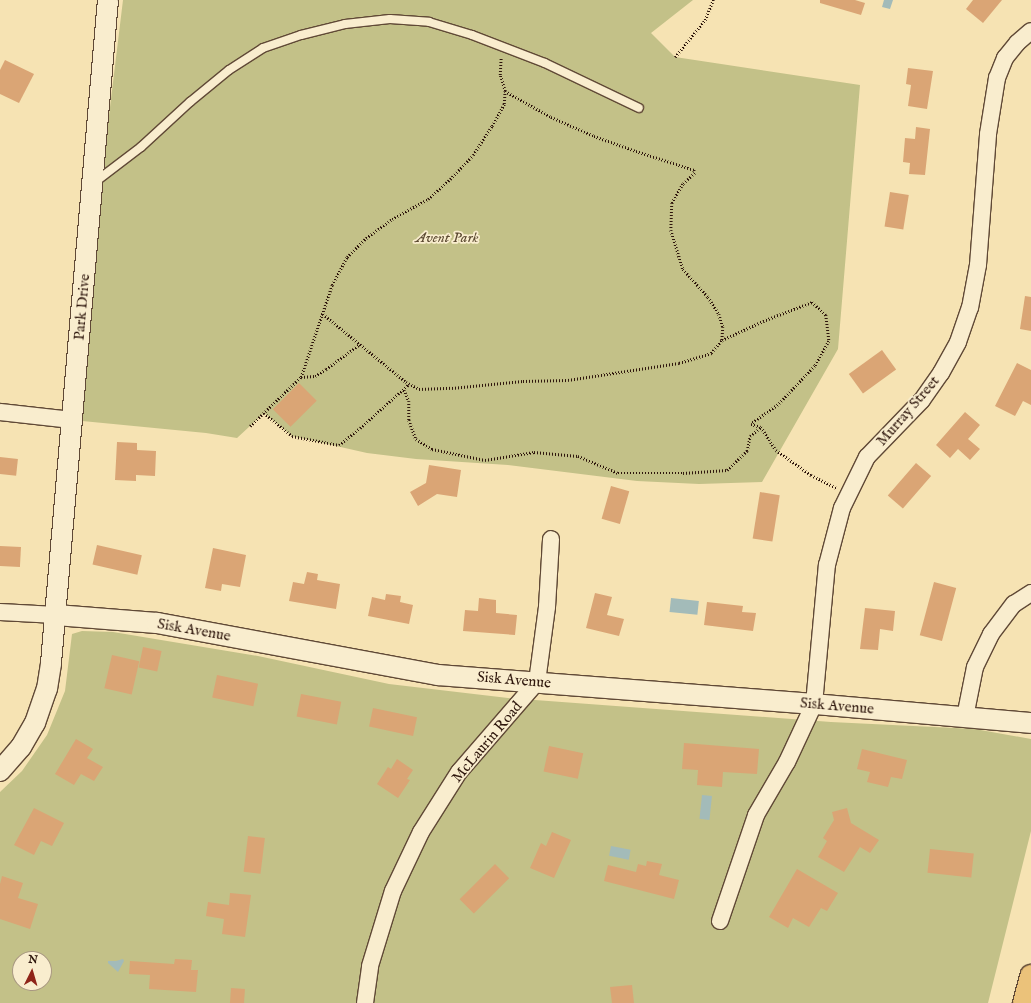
<!DOCTYPE html>
<style>
body{margin:0}
#map{position:relative;width:1031px;height:1003px;overflow:hidden;background:#f6e3b3;font-family:"IM FELL English",serif}
div>[style]{position:absolute}
[style*='--x']{left:calc(var(--x)*1px);top:calc(var(--y)*1px);width:calc(var(--w)*1px);rotate:calc(var(--a)*1deg)}
.green>*{inset:0;background:#c3c188}
.water>*{inset:0;background:#a3bbb9;transform-origin:0 0}
.building>*{inset:0;background:#daa575;transform-origin:0 0}
.path>*{height:2.5px;margin-top:-1.25px;transform-origin:0;background:repeating-linear-gradient(90deg,#2e160c 0 1px,transparent 0 3px)}
.roads{filter:drop-shadow(1px 0 #604936) drop-shadow(-1px 0 #604936) drop-shadow(0 1px #604936) drop-shadow(0 -1px #604936)}
.service>*{height:8px;margin:-4px;padding:0 4px;transform-origin:4px;border-radius:4px;background:#f9edce}
.minor>*{height:16px;margin:-8px;padding:0 8px;transform-origin:8px;border-radius:8px;background:#f9edce}
.tertiary>*{height:20px;margin:-10px;padding:0 10px;transform-origin:10px;border-radius:10px;background:#f9edce}
.motorway>*{height:22px;margin:-11px;padding:0 11px;transform-origin:11px;border-radius:11px;background:#ebc27a}
span{translate:-50% -50%;white-space:nowrap;text-align:center;line-height:1.15;-webkit-text-stroke:3.5px #f9edce;paint-order:stroke}
.park-label{font-size:15px;color:#5b4931;font-style:italic}
.street-label{font-size:15px;color:#2e160c}
.north{position:absolute;left:12px;top:951px;width:40px;height:40px;box-sizing:border-box;background:#f9edce;border:1px solid #a89780;border-radius:50%;rotate:5deg;font-size:11px;font-weight:700;line-height:16px;text-align:center;color:#2e160c}
.north::after{content:'';display:block;margin:auto;width:14px;height:18px;background:#8f2418;clip-path:polygon(50% 0,100% 100%,50% 72%,0 100%)}
</style>
<div id="map">
<div class="green">
<i style="clip-path:polygon(123px 0,693px 0,651px 33px,675px 57px,860px 85px,838px 349px,762px 482px,699px 484px,637px 481px,508px 465px,416px 459px,367px 453px,292px 436px,264px 413px,237px 438px,206px 433px,72px 420px)"></i>
<i style="clip-path:polygon(evenodd,82px 631px,113px 632px,258px 656px,389px 684px,508px 698px,831px 722px,975px 729px,1031px 739px,1031px 831px,988px 1003px,0 1003px,0 792px,22px 771px,47px 735px,65px 691px,72px 634px,82px 631px,20px 959px,44px 959px,44px 983px,20px 983px,20px 959px)"></i>
</div>
<div class="water">
<i style="clip-path:polygon(884px 0,893px 0,890px 9px,882px 7px)"></i>
<i style="left:671px;top:598px;width:28px;height:14px;rotate:6deg"></i>
<i style="left:702px;top:795px;width:10px;height:24px;rotate:6deg"></i>
<i style="left:611px;top:846px;width:20px;height:10px;rotate:11deg"></i>
<i style="clip-path:polygon(123px 959px,124px 961px,118px 972px,108px 963px,108px 961px,116px 961px)"></i>
</div>
<div class="building">
<i style="clip-path:polygon(820px 0,855px 0,865px 3px,861px 15px,820px 3px)"></i>
<i style="clip-path:polygon(973px 0,1002px 0,983px 23px,966px 9px)"></i>
<i style="clip-path:polygon(5px 60px,34px 74px,19px 103px,0 94px,0 70px)"></i>
<i style="clip-path:polygon(908px 68px,933px 71px,927px 109px,908px 106px,911px 85px,906px 84px)"></i>
<i style="clip-path:polygon(916px 127px,930px 129px,925px 175px,909px 174px,910px 163px,903px 162px,905px 138px,915px 139px)"></i>
<i style="left:890px;top:192px;width:19px;height:35px;rotate:9deg"></i>
<i style="clip-path:polygon(1025px 296px,1031px 297px,1031px 331px,1020px 329px)"></i>
<i style="left:882px;top:350px;width:24px;height:41px;rotate:54deg"></i>
<i style="clip-path:polygon(1017px 363px,1031px 370px,1031px 405px,1023px 401px,1015px 416px,995px 406px)"></i>
<i style="left:299px;top:383px;width:25px;height:37px;rotate:45deg"></i>
<i style="clip-path:polygon(965px 412px,980px 425px,968px 439px,980px 449px,970px 460px,958px 449px,950px 458px,936px 445px)"></i>
<i style="clip-path:polygon(117px 442px,137px 443px,137px 450px,156px 451px,155px 476px,136px 475px,136px 481px,115px 480px)"></i>
<i style="left:0;top:457px;width:18px;height:17px;rotate:6deg"></i>
<i style="left:916px;top:463px;width:20px;height:43px;rotate:41deg"></i>
<i style="clip-path:polygon(429px 465px,461px 470px,457px 497px,437px 494px,418px 506px,410px 492px,426px 483px)"></i>
<i style="left:611px;top:486px;width:19px;height:34px;rotate:16deg"></i>
<i style="left:760px;top:492px;width:20px;height:47px;rotate:9deg"></i>
<i style="left:97px;top:545px;width:46px;height:20px;rotate:13deg"></i>
<i style="left:0;top:546px;width:21px;height:20px;rotate:3deg"></i>
<i style="clip-path:polygon(213px 548px,246px 555px,240px 587px,222px 584px,221px 591px,205px 588px)"></i>
<i style="clip-path:polygon(307px 572px,318px 574px,317px 580px,340px 584px,336px 609px,289px 601px,293px 582px,304px 584px)"></i>
<i style="left:934px;top:582px;width:23px;height:55px;rotate:15deg"></i>
<i style="clip-path:polygon(595px 593px,612px 597px,607px 615px,624px 619px,619px 636px,586px 628px)"></i>
<i style="clip-path:polygon(386px 594px,401px 596px,400px 602px,413px 605px,409px 624px,368px 616px,372px 597px,385px 600px)"></i>
<i style="clip-path:polygon(479px 598px,496px 600px,496px 613px,517px 615px,515px 635px,463px 631px,465px 610px,478px 611px)"></i>
<i style="clip-path:polygon(707px 602px,743px 606px,742px 612px,756px 613px,753px 631px,704px 625px)"></i>
<i style="clip-path:polygon(865px 608px,895px 611px,893px 631px,880px 629px,878px 650px,860px 649px)"></i>
<i style="left:143px;top:647px;width:19px;height:21px;rotate:12deg"></i>
<i style="left:112px;top:655px;width:28px;height:34px;rotate:13deg"></i>
<i style="left:217px;top:675px;width:42px;height:23px;rotate:12deg"></i>
<i style="left:301px;top:694px;width:41px;height:23px;rotate:11deg"></i>
<i style="left:373px;top:708px;width:45px;height:19px;rotate:12deg"></i>
<i style="clip-path:polygon(76px 739px,93px 749px,87px 758px,103px 767px,94px 781px,81px 774px,74px 785px,55px 774px)"></i>
<i style="clip-path:polygon(684px 743px,759px 749px,757px 774px,723px 772px,722px 787px,697px 785px,698px 770px,682px 769px)"></i>
<i style="left:549px;top:746px;width:35px;height:26px;rotate:12deg"></i>
<i style="clip-path:polygon(862px 749px,907px 760px,902px 779px,891px 777px,888px 787px,867px 782px,870px 772px,857px 769px)"></i>
<i style="clip-path:polygon(397px 759px,413px 770px,407px 779px,410px 780px,398px 798px,377px 784px,388px 767px,391px 769px)"></i>
<i style="clip-path:polygon(34px 808px,64px 823px,52px 846px,41px 841px,34px 855px,14px 845px)"></i>
<i style="clip-path:polygon(847px 808px,851px 823px,879px 840px,870px 853px,860px 847px,844px 872px,818px 857px,827px 841px,823px 838px,834px 820px,832px 812px)"></i>
<i style="clip-path:polygon(552px 832px,571px 840px,554px 878px,530px 868px,541px 843px,546px 846px)"></i>
<i style="left:248px;top:836px;width:17px;height:36px;rotate:7deg"></i>
<i style="left:930px;top:849px;width:44px;height:24px;rotate:6deg"></i>
<i style="clip-path:polygon(647px 861px,662px 864px,659px 875px,679px 880px,674px 899px,604px 881px,608px 865px,636px 872px,638px 864px,646px 866px)"></i>
<i style="left:495px;top:864px;width:20px;height:50px;rotate:45deg"></i>
<i style="clip-path:polygon(797px 869px,838px 893px,827px 911px,821px 908px,809px 927px,793px 918px,788px 928px,769px 917px)"></i>
<i style="clip-path:polygon(2px 876px,23px 883px,18px 898px,38px 904px,30px 929px,0 919px,0 884px)"></i>
<i style="clip-path:polygon(230px 893px,251px 895px,245px 937px,222px 934px,224px 919px,206px 916px,208px 902px,229px 905px)"></i>
<i style="clip-path:polygon(175px 959px,192px 960px,191px 970px,198px 970px,196px 992px,149px 989px,150px 975px,129px 974px,130px 961px,174px 964px)"></i>
<i style="clip-path:polygon(632px 985px,634px 1003px,612px 1003px,610px 987px)"></i>
<i style="left:231px;top:988px;width:14px;height:15px;rotate:4deg"></i>
</div>
<div class="path">
<i style="--x:675;--y:57;--w:48;--a:-51"></i>
<i style="--x:705;--y:20;--w:22;--a:-68"></i>
<i style="--x:505;--y:91;--w:53;--a:29.5"></i>
<i style="--x:551;--y:117;--w:47;--a:23.8"></i>
<i style="--x:594;--y:136;--w:45;--a:19.7"></i>
<i style="--x:636;--y:151;--w:61;--a:18.1"></i>
<i style="--x:694;--y:170;--w:3;--a:72"></i>
<i style="--x:695;--y:173;--w:16;--a:137"></i>
<i style="--x:683;--y:184;--w:22;--a:120"></i>
<i style="--x:672;--y:203;--w:27;--a:92"></i>
<i style="--x:671;--y:230;--w:41;--a:72.9"></i>
<i style="--x:683;--y:269;--w:38;--a:48"></i>
<i style="--x:708;--y:297;--w:20;--a:57"></i>
<i style="--x:719;--y:314;--w:14;--a:73"></i>
<i style="--x:723;--y:327;--w:13;--a:94"></i>
<i style="--x:323;--y:314;--w:107;--a:39.3"></i>
<i style="--x:406;--y:382;--w:15;--a:28"></i>
<i style="--x:419;--y:389;--w:33;--a:-2"></i>
<i style="--x:452;--y:388;--w:71;--a:-5.6"></i>
<i style="--x:523;--y:381;--w:45;--a:-1.3"></i>
<i style="--x:568;--y:380;--w:112;--a:-8.7"></i>
<i style="--x:679;--y:363;--w:34;--a:-17"></i>
<i style="--x:711;--y:353;--w:17;--a:-50"></i>
<i style="--x:722;--y:340;--w:45;--a:-24.9"></i>
<i style="--x:763;--y:321;--w:53;--a:-21.2"></i>
<i style="--x:812;--y:302;--w:19;--a:43"></i>
<i style="--x:826;--y:315;--w:26;--a:83"></i>
<i style="--x:829;--y:341;--w:29;--a:119"></i>
<i style="--x:815;--y:366;--w:54;--a:133.5"></i>
<i style="--x:778;--y:405;--w:33;--a:145"></i>
<i style="--x:751;--y:424;--w:10;--a:17"></i>
<i style="--x:761;--y:427;--w:27;--a:57"></i>
<i style="--x:776;--y:450;--w:43;--a:35.5"></i>
<i style="--x:811;--y:475;--w:29;--a:27"></i>
<i style="--x:301;--y:377;--w:14;--a:-4"></i>
<i style="--x:315;--y:376;--w:13;--a:-32"></i>
<i style="--x:326;--y:369;--w:42;--a:-36.3"></i>
<i style="--x:404;--y:390;--w:12;--a:66"></i>
<i style="--x:409;--y:401;--w:19;--a:90"></i>
<i style="--x:409;--y:420;--w:20;--a:70"></i>
<i style="--x:416;--y:439;--w:19;--a:32"></i>
<i style="--x:432;--y:449;--w:54;--a:11.7"></i>
<i style="--x:485;--y:460;--w:50;--a:-9.3"></i>
<i style="--x:534;--y:452;--w:44;--a:5.2"></i>
<i style="--x:578;--y:456;--w:43;--a:23"></i>
<i style="--x:618;--y:473;--w:65;--a:0"></i>
<i style="--x:683;--y:473;--w:44;--a:-3.9"></i>
<i style="--x:727;--y:470;--w:28;--a:-44"></i>
<i style="--x:747;--y:451;--w:15;--a:-79"></i>
<i style="--x:750;--y:436;--w:14;--a:-39"></i>
<i style="--x:264;--y:413;--w:36;--a:39"></i>
<i style="--x:292;--y:436;--w:48;--a:10.8"></i>
<i style="--x:339;--y:445;--w:27;--a:-39"></i>
<i style="--x:360;--y:428;--w:66;--a:-41.9"></i>
<i style="--x:250;--y:426;--w:71;--a:-43.9"></i>
<i style="--x:301;--y:377;--w:97;--a:-71.4"></i>
<i style="--x:332;--y:285;--w:32;--a:-62"></i>
<i style="--x:347;--y:257;--w:27;--a:-45"></i>
<i style="--x:366;--y:238;--w:32;--a:-36"></i>
<i style="--x:392;--y:219;--w:41;--a:-29.1"></i>
<i style="--x:428;--y:199;--w:30;--a:-42"></i>
<i style="--x:450;--y:179;--w:33;--a:-46"></i>
<i style="--x:473;--y:155;--w:35;--a:-57"></i>
<i style="--x:492;--y:126;--w:25;--a:-61"></i>
<i style="--x:504;--y:104;--w:13;--a:-86"></i>
<i style="--x:505;--y:91;--w:17;--a:-107"></i>
<i style="--x:500;--y:75;--w:18;--a:-87"></i>
</div>
<div class="roads">
<div class="service">
<i style="--x:95;--y:182;--w:58;--a:-37.3"></i>
<i style="--x:141;--y:147;--w:67;--a:-42.6"></i>
<i style="--x:190;--y:102;--w:50;--a:-39.4"></i>
<i style="--x:229;--y:70;--w:40;--a:-32.9"></i>
<i style="--x:263;--y:48;--w:40;--a:-18.9"></i>
<i style="--x:301;--y:35;--w:45;--a:-14"></i>
<i style="--x:345;--y:24;--w:45;--a:-6.3"></i>
<i style="--x:390;--y:19;--w:39;--a:4"></i>
<i style="--x:429;--y:22;--w:45;--a:16.8"></i>
<i style="--x:472;--y:35;--w:78;--a:21"></i>
<i style="--x:545;--y:63;--w:104;--a:25.6"></i>
</div>
<div class="minor">
<i style="--x:0;--y:412;--w:71;--a:6.4"></i>
<i style="--x:0;--y:612;--w:56;--a:3.1"></i>
<i style="--x:965;--y:717;--w:51;--a:-78.7"></i>
<i style="--x:975;--y:667;--w:37;--a:-64"></i>
<i style="--x:991;--y:634;--w:38;--a:-53"></i>
<i style="--x:1014;--y:604;--w:20;--a:-33"></i>
<i style="--x:720;--y:921;--w:112;--a:-71.2"></i>
<i style="--x:756;--y:815;--w:61;--a:-59.7"></i>
<i style="--x:787;--y:762;--w:64;--a:-65"></i>
<i style="--x:814;--y:704;--w:140;--a:-84.7"></i>
<i style="--x:827;--y:565;--w:59;--a:-75.3"></i>
<i style="--x:842;--y:508;--w:57;--a:-63.9"></i>
<i style="--x:867;--y:457;--w:79;--a:-46"></i>
<i style="--x:922;--y:400;--w:33;--a:-55"></i>
<i style="--x:941;--y:373;--w:35;--a:-61"></i>
<i style="--x:958;--y:342;--w:36;--a:-71"></i>
<i style="--x:970;--y:308;--w:44;--a:-79.5"></i>
<i style="--x:978;--y:265;--w:131;--a:-85.6"></i>
<i style="--x:988;--y:134;--w:57;--a:-80.9"></i>
<i style="--x:997;--y:78;--w:22;--a:-68"></i>
<i style="--x:1005;--y:58;--w:19;--a:-51"></i>
<i style="--x:1017;--y:43;--w:18;--a:-41"></i>
<i style="--x:365;--y:1003;--w:37;--a:-82"></i>
<i style="--x:370;--y:966;--w:78;--a:-73"></i>
<i style="--x:393;--y:891;--w:65;--a:-64.6"></i>
<i style="--x:421;--y:832;--w:71;--a:-57.7"></i>
<i style="--x:459;--y:772;--w:119;--a:-49.1"></i>
<i style="--x:537;--y:682;--w:76;--a:-82.4"></i>
<i style="--x:547;--y:607;--w:68;--a:-86.6"></i>
</div>
<div class="tertiary">
<i style="--x:56;--y:615;--w:101;--a:4.5"></i>
<i style="--x:157;--y:623;--w:286;--a:10.5"></i>
<i style="--x:438;--y:675;--w:377;--a:4.4"></i>
<i style="--x:814;--y:704;--w:218;--a:5"></i>
<i style="--x:0;--y:771;--w:32;--a:-49"></i>
<i style="--x:21;--y:747;--w:28;--a:-60"></i>
<i style="--x:35;--y:723;--w:36;--a:-71"></i>
<i style="--x:47;--y:689;--w:26;--a:-81"></i>
<i style="--x:51;--y:663;--w:665;--a:-85.09"></i>
</div>
<div class="motorway">
<i style="--x:1024;--y:1003;--w:28;--a:-75"></i>
</div>
</div>
<div class="park-label">
<span style="left:447px;top:238px">Avent Park</span>
</div>
<div class="street-label">
<span style="left:82px;top:307px;rotate:-85deg">Park Drive</span>
<span style="left:908px;top:411px;rotate:-49deg">Murray Street</span>
<span style="left:194px;top:630px;rotate:10deg">Sisk Avenue</span>
<span style="left:514px;top:680px;rotate:5deg">Sisk Avenue</span>
<span style="left:837px;top:706px;rotate:5deg">Sisk Avenue</span>
<span style="left:487px;top:742px;rotate:-50deg">McLaurin Road</span>
</div>
<div class="north">N</div>
</div>
